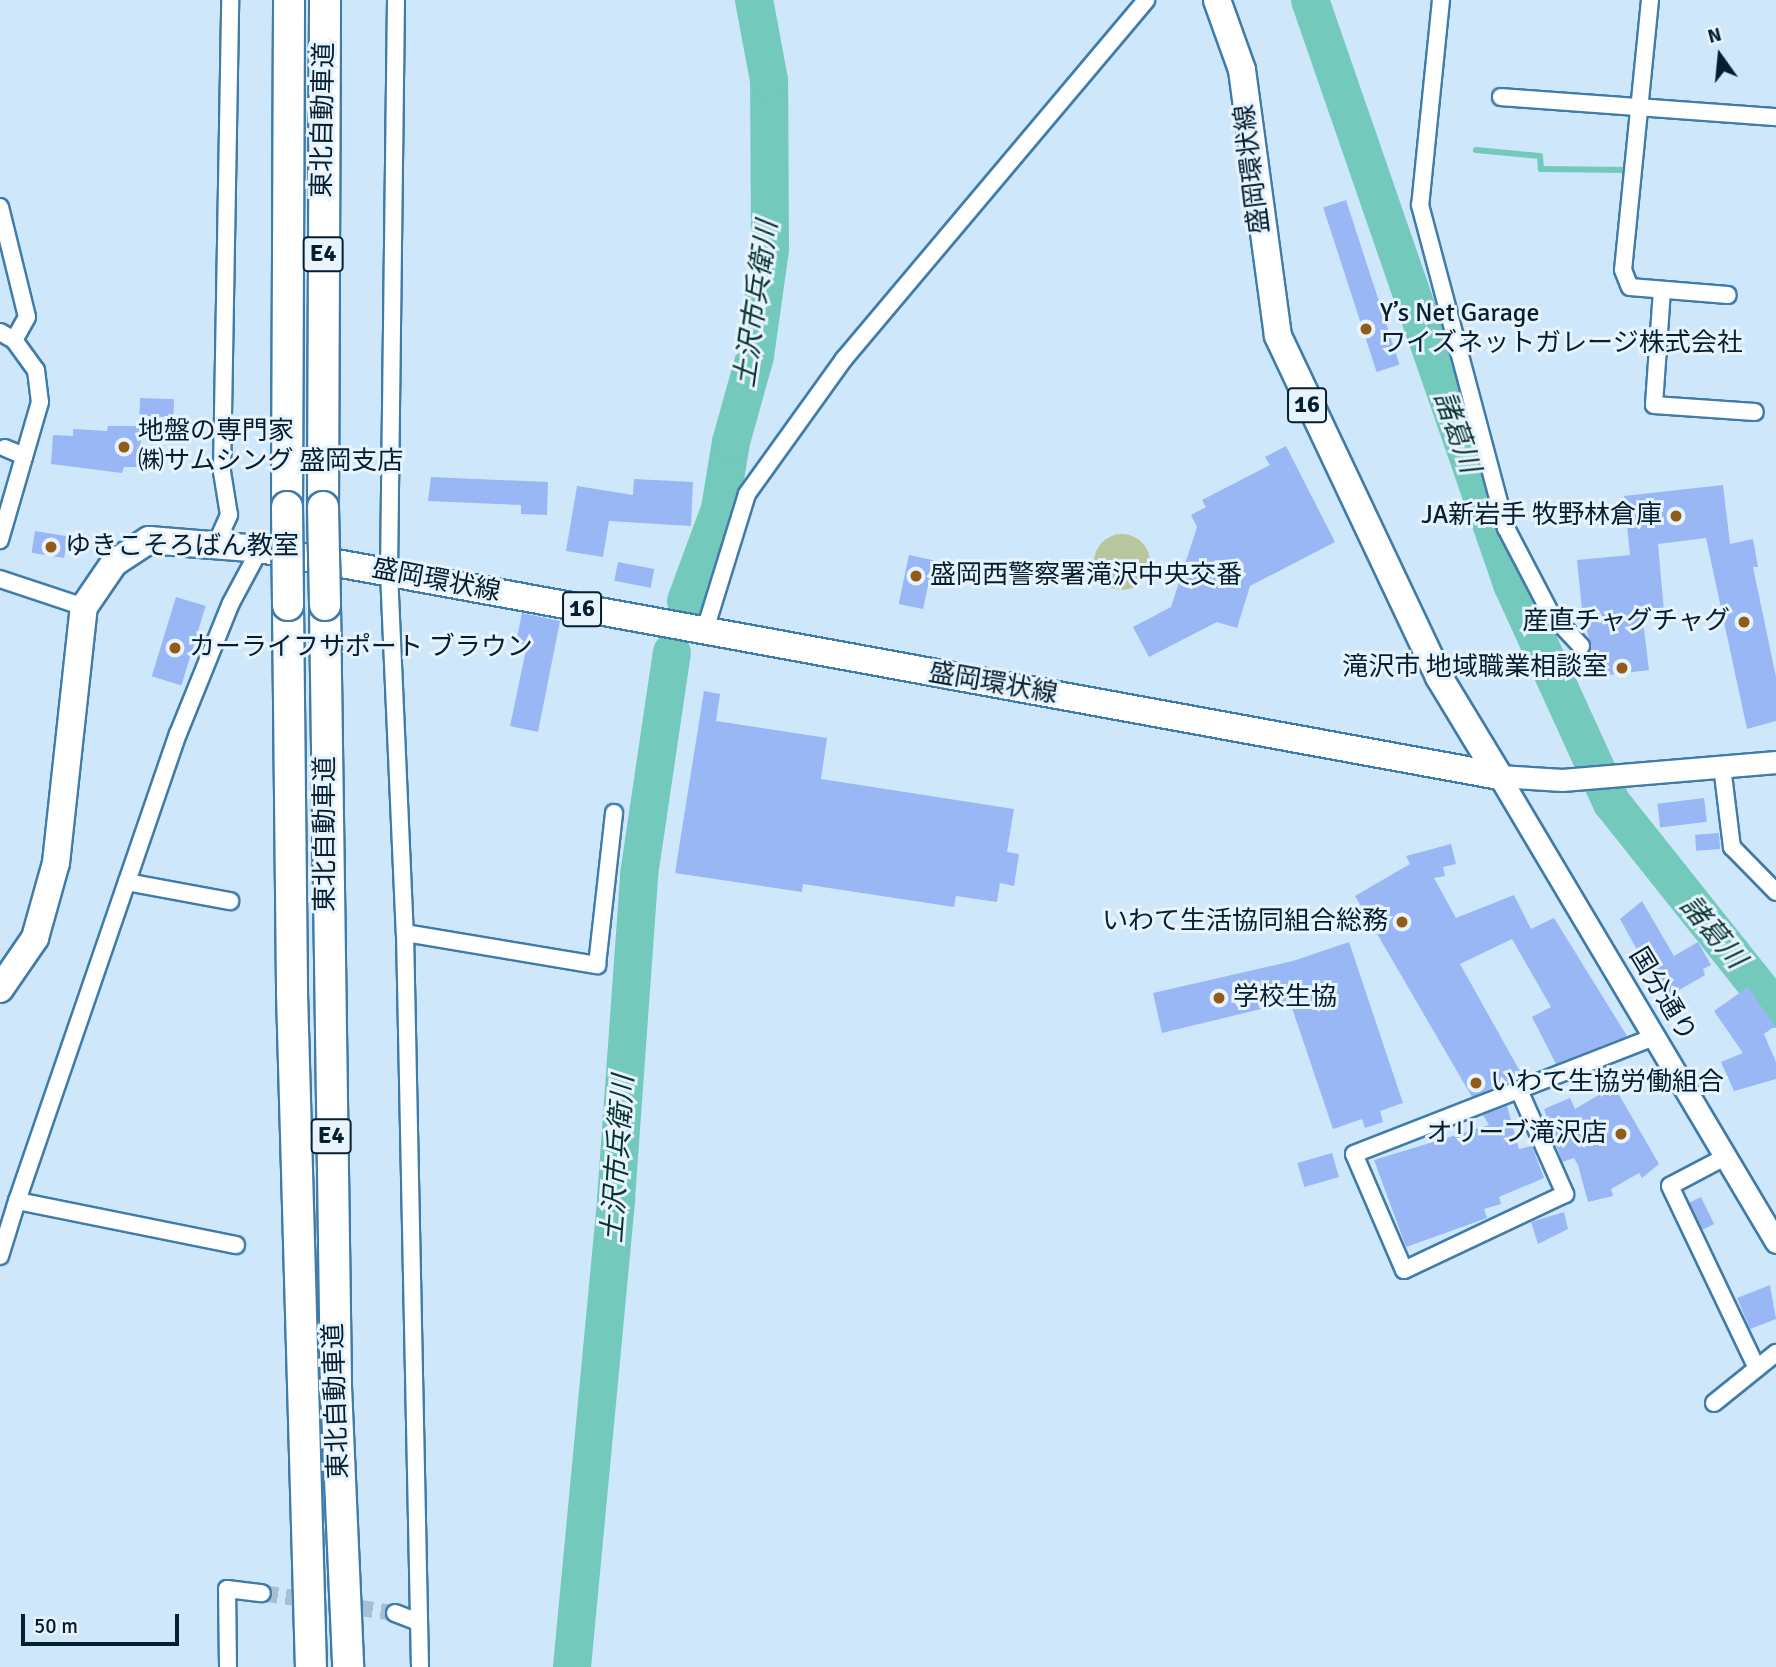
<!DOCTYPE html>
<meta charset="utf-8">
<style>
body{margin:0}
#map{position:relative;width:1776px;height:1667px;overflow:hidden;background:#cfe7fb;font-family:Signika,"Noto Sans JP",sans-serif}
div>[style]{position:absolute}
[style*='--x']{left:calc(var(--x)*1px);top:calc(var(--y)*1px);width:calc(var(--w)*1px);rotate:calc(var(--a)*1deg)}
.green>*{inset:0;background:#b8c69d}
.round{border-radius:50%}
.stream>*{height:6px;margin:-3px;padding:0 3px;transform-origin:3px;border-radius:3px;background:#73c9bb}
.river>*{height:38px;margin:-19px;padding:0 19px;transform-origin:19px;border-radius:19px;background:#73c9bb}
.building>*{inset:0;background:#98b7f4;transform-origin:0 0}
.minor-tunnel>*{height:16px;margin-top:-8px;transform-origin:0;background:repeating-linear-gradient(90deg,#a7bfd2 0 16px,transparent 0 24px)}
.roads{filter:drop-shadow(2px 0 #407ca9) drop-shadow(-2px 0 #407ca9) drop-shadow(0 2px #407ca9) drop-shadow(0 -2px #407ca9)}
.minor>*{height:16px;margin:-8px;padding:0 8px;transform-origin:8px;border-radius:8px;background:#fff}
.tertiary>*{height:21px;margin:-10.5px;padding:0 10.5px;transform-origin:10.5px;border-radius:10.5px;background:#fff}
.primary>*{height:26px;margin:-13px;padding:0 13px;transform-origin:13px;border-radius:13px;background:#fff}
.motorway>*{height:30px;margin:-15px;padding:0 15px;transform-origin:15px;border-radius:15px;background:#fff}
.bridges{filter:drop-shadow(2px 0 #407ca9) drop-shadow(-2px 0 #407ca9) drop-shadow(0 2px #407ca9) drop-shadow(0 -2px #407ca9)}
.motorway-bridge>*{height:30px;margin:-15px;padding:0 15px;transform-origin:15px;border-radius:15px;background:#fff}
.dots>*{width:19px;height:19px;translate:-50% -50%;box-sizing:border-box;border:4px solid #e7f3fd;border-radius:50%}
span{translate:-50% -50%;white-space:nowrap;text-align:center;line-height:1.15;-webkit-text-stroke:6px #e7f3fd;paint-order:stroke}
.shield-label span{padding:2px 5px;background:#e7f3fd;border:2px solid;border-radius:5px;-webkit-text-stroke-width:0}
.shield-label{font-size:24px;color:#051e30;font-weight:700}
.street-label{font-size:26px;color:#051e30}
.poi-label{font-size:26px;color:#051e30}
.left{translate:0 -50%;text-align:left}
.right{translate:-100% -50%;text-align:right}
.water-label{font-size:28px;color:#08332e;font-style:italic}
.north{position:absolute;left:1685px;top:21px;width:70px;height:70px;-webkit-text-stroke:5px #e7f3fd;paint-order:stroke;rotate:345deg;font-size:19px;font-weight:700;line-height:28px;text-align:center;color:#051e30}
.north::after{content:'';display:block;margin:auto;width:24px;height:32px;background:#051e30;clip-path:polygon(50% 0,100% 100%,50% 72%,0 100%)}
.scale{position:absolute;left:21px;top:1614px;width:158px;height:32px;box-sizing:border-box;border:4px solid #051e30;border-top:0;padding-left:9px;font-size:21px;line-height:24px;white-space:nowrap;color:#051e30;-webkit-text-stroke:5px #e7f3fd;paint-order:stroke}
</style>
<div id="map">
<div class="green">
<i class="round" style="left:1094px;top:534px;width:56px;height:56px"></i>
</div>
<div class="stream">
<i style="--x:1476;--y:150;--w:64;--a:5.4"></i>
<i style="--x:1540;--y:156;--w:13;--a:86"></i>
<i style="--x:1541;--y:169;--w:86;--a:0.7"></i>
<i style="--x:1627;--y:170;--w:7;--a:-90"></i>
</div>
<div class="river">
<i style="--x:1310;--y:0;--w:618;--a:70.92"></i>
<i style="--x:1512;--y:584;--w:241;--a:65.5"></i>
<i style="--x:1612;--y:803;--w:263;--a:51.5"></i>
<i style="--x:686;--y:601;--w:98;--a:-69.7"></i>
<i style="--x:720;--y:509;--w:68;--a:-80.7"></i>
<i style="--x:731;--y:442;--w:89;--a:-74.4"></i>
<i style="--x:755;--y:356;--w:108;--a:-82"></i>
<i style="--x:770;--y:249;--w:169;--a:-90.3"></i>
<i style="--x:769;--y:80;--w:81;--a:-100.6"></i>
<i style="--x:572;--y:1667;--w:470;--a:-84.6"></i>
<i style="--x:616;--y:1199;--w:325;--a:-85.9"></i>
<i style="--x:639;--y:875;--w:225;--a:-81.6"></i>
</div>
<div class="building">
<i style="left:1346px;top:200px;width:173px;height:24px;rotate:72deg"></i>
<i style="left:140px;top:398px;width:34px;height:18px;rotate:2deg"></i>
<i style="clip-path:polygon(108px 426px,142px 426px,139px 467px,124px 467px,122px 473px,51px 464px,53px 435px,73px 436px,73px 429px,107px 431px)"></i>
<i style="clip-path:polygon(1286px 446px,1335px 542px,1250px 586px,1237px 628px,1217px 622px,1149px 657px,1133px 627px,1171px 607px,1197px 527px,1191px 515px,1206px 507px,1202px 500px,1270px 465px,1265px 457px)"></i>
<i style="clip-path:polygon(431px 477px,548px 482px,547px 515px,521px 514px,521px 505px,428px 501px)"></i>
<i style="clip-path:polygon(634px 479px,693px 482px,691px 526px,609px 521px,603px 557px,566px 551px,577px 486px,633px 495px)"></i>
<i style="clip-path:polygon(1723px 485px,1730px 544px,1753px 539px,1758px 567px,1753px 567px,1776px 677px,1776px 721px,1747px 729px,1706px 538px,1658px 544px,1664px 611px,1642px 613px,1649px 670px,1592px 677px,1591px 644px,1583px 619px,1577px 560px,1630px 555px,1624px 496px)"></i>
<i style="left:35px;top:531px;width:33px;height:22px;rotate:9deg"></i>
<i style="left:909px;top:555px;width:25px;height:50px;rotate:12deg"></i>
<i style="left:618px;top:562px;width:37px;height:19px;rotate:11deg"></i>
<i style="left:176px;top:597px;width:31px;height:83px;rotate:17deg"></i>
<i style="clip-path:polygon(522px 613px,560px 621px,538px 732px,510px 726px,527px 645px,516px 643px)"></i>
<i style="clip-path:polygon(704px 691px,720px 694px,716px 721px,827px 738px,821px 779px,1014px 809px,1007px 852px,1019px 854px,1014px 886px,1000px 883px,997px 902px,956px 896px,954px 907px,803px 884px,802px 892px,675px 873px)"></i>
<i style="left:1704px;top:798px;width:24px;height:47px;rotate:83deg"></i>
<i style="left:1719px;top:833px;width:16px;height:24px;rotate:86deg"></i>
<i style="clip-path:polygon(1451px 844px,1456px 864px,1443px 867px,1445px 876px,1434px 878px,1456px 918px,1514px 895px,1531px 929px,1554px 918px,1627px 1036px,1556px 1064px,1532px 1017px,1551px 1007px,1512px 939px,1460px 964px,1522px 1075px,1472px 1097px,1355px 896px,1410px 864px,1406px 856px)"></i>
<i style="clip-path:polygon(1642px 901px,1674px 956px,1698px 942px,1711px 965px,1703px 969px,1705px 975px,1664px 999px,1620px 919px)"></i>
<i style="clip-path:polygon(1349px 942px,1403px 1103px,1380px 1111px,1383px 1122px,1365px 1128px,1362px 1119px,1333px 1129px,1290px 1002px,1162px 1033px,1153px 993px,1293px 961px)"></i>
<i style="clip-path:polygon(1748px 987px,1775px 1026px,1764px 1034px,1776px 1062px,1776px 1079px,1734px 1091px,1721px 1062px,1743px 1053px,1714px 1011px)"></i>
<i style="clip-path:polygon(1614px 1086px,1659px 1164px,1642px 1178px,1639px 1173px,1611px 1189px,1613px 1196px,1588px 1202px,1578px 1165px,1574px 1158px,1562px 1162px,1544px 1109px,1570px 1098px,1575px 1109px)"></i>
<i style="clip-path:polygon(1507px 1106px,1519px 1149px,1532px 1146px,1544px 1178px,1499px 1197px,1501px 1204px,1484px 1209px,1487px 1218px,1406px 1247px,1374px 1160px,1489px 1125px,1483px 1115px)"></i>
<i style="left:1332px;top:1153px;width:25px;height:36px;rotate:74deg"></i>
<i style="left:1701px;top:1197px;width:30px;height:13px;rotate:64deg"></i>
<i style="clip-path:polygon(1564px 1212px,1568px 1229px,1538px 1244px,1531px 1222px)"></i>
<i style="clip-path:polygon(1770px 1285px,1776px 1319px,1750px 1329px,1737px 1298px)"></i>
</div>
<div class="minor-tunnel">
<i style="--x:262;--y:1593;--w:134;--a:8.6"></i>
</div>
<div class="roads">
<div class="minor">
<i style="--x:396;--y:0;--w:572;--a:90.7"></i>
<i style="--x:389;--y:572;--w:361;--a:87.5"></i>
<i style="--x:405;--y:933;--w:734;--a:88.83"></i>
<i style="--x:1441;--y:0;--w:206;--a:95.8"></i>
<i style="--x:1420;--y:205;--w:334;--a:75.1"></i>
<i style="--x:1506;--y:528;--w:97;--a:62.4"></i>
<i style="--x:1551;--y:614;--w:44;--a:46.8"></i>
<i style="--x:1650;--y:0;--w:271;--a:95.7"></i>
<i style="--x:1623;--y:270;--w:18;--a:68"></i>
<i style="--x:1630;--y:287;--w:98;--a:4.7"></i>
<i style="--x:1501;--y:97;--w:276;--a:4.2"></i>
<i style="--x:0;--y:207;--w:113;--a:76.2"></i>
<i style="--x:27;--y:317;--w:26;--a:119"></i>
<i style="--x:1662;--y:290;--w:115;--a:94"></i>
<i style="--x:1654;--y:405;--w:101;--a:4"></i>
<i style="--x:0;--y:332;--w:16;--a:30"></i>
<i style="--x:14;--y:340;--w:37;--a:54"></i>
<i style="--x:36;--y:370;--w:32;--a:83"></i>
<i style="--x:40;--y:402;--w:144;--a:106.2"></i>
<i style="--x:5;--y:448;--w:21;--a:23"></i>
<i style="--x:217;--y:542;--w:30;--a:-66"></i>
<i style="--x:229;--y:515;--w:44;--a:-99.2"></i>
<i style="--x:222;--y:472;--w:472;--a:-89"></i>
<i style="--x:0;--y:579;--w:89;--a:18.4"></i>
<i style="--x:704;--y:633;--w:145;--a:-72.8"></i>
<i style="--x:747;--y:494;--w:166;--a:-54.3"></i>
<i style="--x:844;--y:359;--w:469;--a:-49.9"></i>
<i style="--x:1722;--y:766;--w:82;--a:83"></i>
<i style="--x:1732;--y:847;--w:63;--a:45.6"></i>
<i style="--x:127;--y:882;--w:105;--a:10.5"></i>
<i style="--x:405;--y:933;--w:195;--a:9.5"></i>
<i style="--x:597;--y:965;--w:153;--a:-83.6"></i>
<i style="--x:1519;--y:1090;--w:114;--a:66.1"></i>
<i style="--x:1565;--y:1194;--w:178;--a:154.7"></i>
<i style="--x:1404;--y:1270;--w:126;--a:-113.3"></i>
<i style="--x:1354;--y:1154;--w:322;--a:-21.3"></i>
<i style="--x:1725;--y:1157;--w:62;--a:152.2"></i>
<i style="--x:1670;--y:1186;--w:202;--a:64.5"></i>
<i style="--x:236;--y:1245;--w:223;--a:-168.6"></i>
<i style="--x:17;--y:1201;--w:494;--a:-71"></i>
<i style="--x:178;--y:734;--w:141;--a:-68"></i>
<i style="--x:231;--y:603;--w:61;--a:-61.8"></i>
<i style="--x:0;--y:1256;--w:58;--a:-72.8"></i>
<i style="--x:1714;--y:1403;--w:80;--a:-38.9"></i>
<i style="--x:395;--y:1613;--w:25;--a:21"></i>
<i style="--x:228;--y:1667;--w:78;--a:-90.7"></i>
<i style="--x:227;--y:1589;--w:35;--a:7"></i>
</div>
<div class="tertiary">
<i style="--x:1499;--y:776;--w:542;--a:59.27"></i>
<i style="--x:1499;--y:776;--w:63;--a:3.6"></i>
<i style="--x:1562;--y:780;--w:215;--a:-4.8"></i>
</div>
<div class="primary">
<i style="--x:1217;--y:0;--w:74;--a:70.3"></i>
<i style="--x:1242;--y:70;--w:268;--a:82.3"></i>
<i style="--x:1278;--y:336;--w:377;--a:64.7"></i>
<i style="--x:1439;--y:677;--w:116;--a:58.8"></i>
<i style="--x:0;--y:989;--w:62;--a:-55.5"></i>
<i style="--x:35;--y:938;--w:78;--a:-74.4"></i>
<i style="--x:56;--y:863;--w:258;--a:-83.8"></i>
<i style="--x:84;--y:607;--w:53;--a:-55.7"></i>
<i style="--x:114;--y:563;--w:42;--a:-33.3"></i>
<i style="--x:149;--y:540;--w:111;--a:4.6"></i>
<i style="--x:260;--y:549;--w:1260;--a:10.38"></i>
</div>
<div class="motorway">
<i style="--x:287;--y:507;--w:507;--a:-89.77"></i>
<i style="--x:323;--y:507;--w:507;--a:-89.77"></i>
<i style="--x:288;--y:605;--w:388;--a:89.4"></i>
<i style="--x:292;--y:993;--w:674;--a:88.39"></i>
<i style="--x:325;--y:605;--w:782;--a:89.19"></i>
<i style="--x:336;--y:1387;--w:280;--a:87.5"></i>
</div>
</div>
<div class="bridges">
<div class="motorway-bridge">
<i style="--x:287;--y:507;--w:98;--a:89.4"></i>
<i style="--x:323;--y:507;--w:98;--a:88.8"></i>
</div>
</div>
<div class="dots">
<i style="left:1366px;top:329px;background:#945a18"></i>
<i style="left:124px;top:447px;background:#945a18"></i>
<i style="left:1676px;top:516px;background:#945a18"></i>
<i style="left:51px;top:547px;background:#945a18"></i>
<i style="left:916px;top:576px;background:#945a18"></i>
<i style="left:1744px;top:622px;background:#945a18"></i>
<i style="left:175px;top:648px;background:#945a18"></i>
<i style="left:1622px;top:668px;background:#945a18"></i>
<i style="left:1402px;top:922px;background:#945a18"></i>
<i style="left:1219px;top:998px;background:#945a18"></i>
<i style="left:1476px;top:1083px;background:#945a18"></i>
<i style="left:1621px;top:1134px;background:#945a18"></i>
</div>
<div class="shield-label">
<span style="left:323px;top:254px">E4</span>
<span style="left:1307px;top:405px">16</span>
<span style="left:582px;top:609px">16</span>
<span style="left:331px;top:1136px">E4</span>
</div>
<div class="street-label">
<span style="left:324px;top:120px;rotate:-89deg">東北自動車道</span>
<span style="left:1253px;top:169px;rotate:-97deg">盛岡環状線</span>
<span style="left:436px;top:581px;rotate:11deg">盛岡環状線</span>
<span style="left:993px;top:684px;rotate:10deg">盛岡環状線</span>
<span style="left:326px;top:834px;rotate:-90deg">東北自動車道</span>
<span style="left:1662px;top:995px;rotate:59deg">国分通り</span>
<span style="left:337px;top:1401px;rotate:-92deg">東北自動車道</span>
</div>
<div class="poi-label">
<span class="left" style="left:1380px;top:329px">Y’s Net Garage<br>ワイズネットガレージ株式会社</span>
<span class="left" style="left:138px;top:447px">地盤の専門家<br>㈱サムシング 盛岡支店</span>
<span class="right" style="left:1662px;top:516px">JA新岩手 牧野林倉庫</span>
<span class="left" style="left:65px;top:547px">ゆきこそろばん教室</span>
<span class="left" style="left:930px;top:576px">盛岡西警察署滝沢中央交番</span>
<span class="right" style="left:1730px;top:622px">産直チャグチャグ</span>
<span class="left" style="left:189px;top:648px">カーライフサポート ブラウン</span>
<span class="right" style="left:1608px;top:668px">滝沢市 地域職業相談室</span>
<span class="right" style="left:1388px;top:922px">いわて生活協同組合総務</span>
<span class="left" style="left:1233px;top:998px">学校生協</span>
<span class="left" style="left:1490px;top:1083px">いわて生協労働組合</span>
<span class="right" style="left:1607px;top:1134px">オリーブ滝沢店</span>
</div>
<div class="water-label">
<span style="left:756px;top:304px;rotate:-82deg">土沢市兵衛川</span>
<span style="left:1457px;top:432px;rotate:70deg">諸葛川</span>
<span style="left:1713px;top:932px;rotate:50deg">諸葛川</span>
<span style="left:618px;top:1159px;rotate:-86deg">土沢市兵衛川</span>
</div>
<div class="north">N</div>
<div class="scale">50 m</div>
</div>
